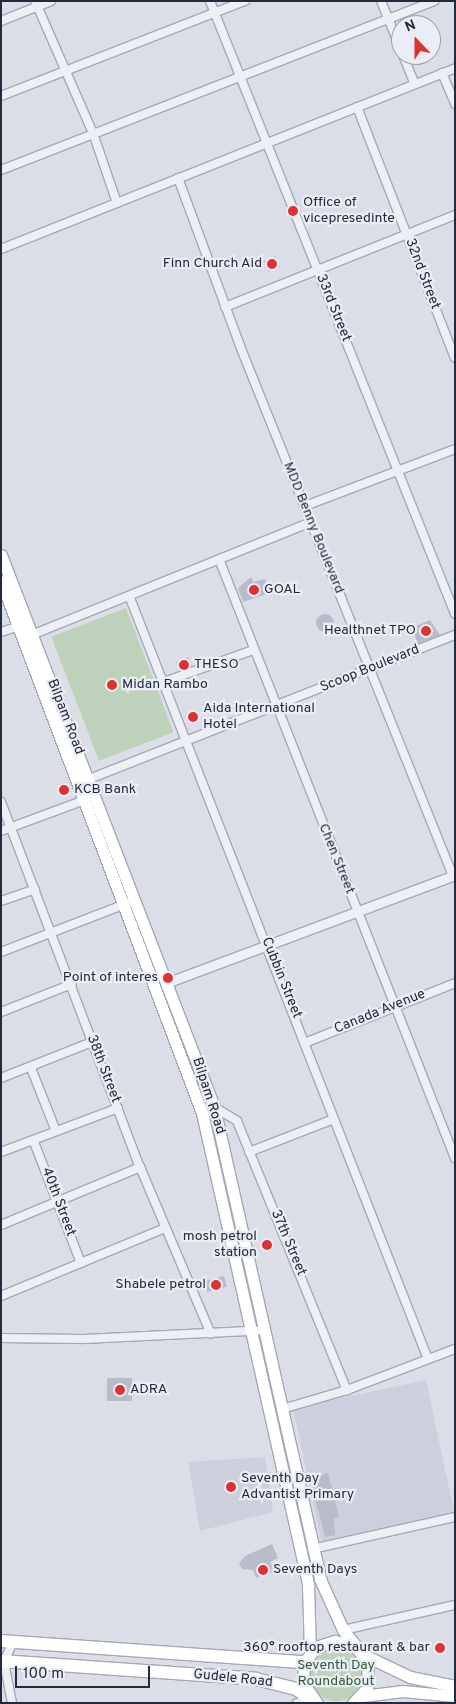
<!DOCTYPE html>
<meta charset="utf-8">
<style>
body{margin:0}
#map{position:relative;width:456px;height:1704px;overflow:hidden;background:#dbdee7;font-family:Overpass,sans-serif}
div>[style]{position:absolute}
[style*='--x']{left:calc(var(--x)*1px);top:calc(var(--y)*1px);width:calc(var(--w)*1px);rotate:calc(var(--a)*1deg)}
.built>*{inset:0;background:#cdd0dc;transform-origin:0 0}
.green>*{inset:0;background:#bed2bb;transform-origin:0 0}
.round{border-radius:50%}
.building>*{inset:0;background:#b8bcca;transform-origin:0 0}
.roads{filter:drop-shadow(1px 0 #a4a8b4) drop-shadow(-1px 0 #a4a8b4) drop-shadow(0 1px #a4a8b4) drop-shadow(0 -1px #a4a8b4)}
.minor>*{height:8px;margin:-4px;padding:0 4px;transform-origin:4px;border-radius:4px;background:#eeeff5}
.tertiary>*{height:9px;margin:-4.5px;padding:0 4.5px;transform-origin:4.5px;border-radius:4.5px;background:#eeeff5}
.primary>*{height:11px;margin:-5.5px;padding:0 5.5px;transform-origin:5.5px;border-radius:5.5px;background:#fff}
.trunk>*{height:12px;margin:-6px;padding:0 6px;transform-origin:6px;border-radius:6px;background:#fff}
.dots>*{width:14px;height:14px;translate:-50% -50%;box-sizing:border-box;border:2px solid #eaedf5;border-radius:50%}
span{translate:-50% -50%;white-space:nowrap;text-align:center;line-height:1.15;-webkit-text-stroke:4.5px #eaedf5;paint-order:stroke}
.poi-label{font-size:14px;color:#242a3e}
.left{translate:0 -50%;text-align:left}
.right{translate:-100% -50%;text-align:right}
.street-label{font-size:14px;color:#242a3e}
.park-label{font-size:14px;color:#325b30}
.frame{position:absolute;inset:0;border:2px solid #242a3e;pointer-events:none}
.north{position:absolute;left:391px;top:15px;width:50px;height:50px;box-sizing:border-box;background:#eaedf5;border:1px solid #9b9fac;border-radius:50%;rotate:338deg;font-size:14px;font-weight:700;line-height:20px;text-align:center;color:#242a3e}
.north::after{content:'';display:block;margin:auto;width:18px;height:22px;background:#d93334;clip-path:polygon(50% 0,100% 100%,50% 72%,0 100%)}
.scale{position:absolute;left:15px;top:1666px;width:135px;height:22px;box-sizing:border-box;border:2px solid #242a3e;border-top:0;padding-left:6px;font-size:15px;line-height:18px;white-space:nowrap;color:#242a3e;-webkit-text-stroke:4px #eaedf5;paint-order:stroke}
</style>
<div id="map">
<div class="built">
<i style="left:426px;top:1380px;width:136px;height:136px;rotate:78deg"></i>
<i style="clip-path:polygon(265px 1457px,273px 1512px,200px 1531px,188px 1462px)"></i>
</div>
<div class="green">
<i style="left:126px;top:608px;width:133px;height:80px;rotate:69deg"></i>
<i class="round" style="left:309px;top:1647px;width:54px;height:54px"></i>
</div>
<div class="building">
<i style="left:275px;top:256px;width:12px;height:12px;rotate:66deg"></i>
<i style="clip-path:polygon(251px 577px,253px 582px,265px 579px,269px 593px,243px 602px,238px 588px)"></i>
<i class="round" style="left:316px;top:614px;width:18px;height:18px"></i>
<i style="clip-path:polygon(430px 620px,440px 635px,417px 644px,413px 627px)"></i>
<i style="clip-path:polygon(188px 657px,192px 666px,180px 670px,176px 662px)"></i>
<i style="left:224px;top:1276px;width:11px;height:21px;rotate:75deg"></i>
<i style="left:107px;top:1378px;width:25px;height:23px"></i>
<i style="clip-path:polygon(328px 1473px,339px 1517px,334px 1518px,335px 1535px,325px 1537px,310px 1478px)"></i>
<i style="clip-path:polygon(272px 1544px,278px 1558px,270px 1562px,274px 1571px,256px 1578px,253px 1570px,242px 1569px,239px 1563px,245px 1556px)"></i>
</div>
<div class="roads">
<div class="minor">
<i style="--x:35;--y:1;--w:144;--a:66.3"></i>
<i style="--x:93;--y:133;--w:74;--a:71.1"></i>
<i style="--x:210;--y:1;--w:660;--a:68.21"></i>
<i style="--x:381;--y:1;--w:53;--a:67.8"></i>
<i style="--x:1;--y:21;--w:54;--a:-21.8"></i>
<i style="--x:403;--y:55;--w:31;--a:68"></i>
<i style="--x:442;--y:73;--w:34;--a:67"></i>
<i style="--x:1;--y:96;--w:262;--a:-21.3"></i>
<i style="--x:357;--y:107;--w:269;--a:68.7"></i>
<i style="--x:1;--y:170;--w:465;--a:-21.3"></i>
<i style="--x:178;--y:178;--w:179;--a:69.7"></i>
<i style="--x:240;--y:346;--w:571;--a:68.11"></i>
<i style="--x:1;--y:249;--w:489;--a:-21.7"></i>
<i style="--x:225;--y:307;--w:248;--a:-21.8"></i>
<i style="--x:305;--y:506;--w:160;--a:-20.8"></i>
<i style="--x:219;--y:559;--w:644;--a:68.5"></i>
<i style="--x:130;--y:598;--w:817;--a:68.62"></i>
<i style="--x:1;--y:632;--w:19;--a:-18"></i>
<i style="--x:34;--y:634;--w:299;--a:-22"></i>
<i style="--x:161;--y:683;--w:98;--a:-19.7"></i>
<i style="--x:89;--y:779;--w:393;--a:-21.5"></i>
<i style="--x:1;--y:802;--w:391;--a:69.2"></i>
<i style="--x:140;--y:1167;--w:181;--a:67"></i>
<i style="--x:1;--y:831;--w:90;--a:-20.3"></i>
<i style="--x:1;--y:901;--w:36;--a:-19"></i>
<i style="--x:1;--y:952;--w:136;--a:-21.1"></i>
<i style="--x:1;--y:1012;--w:76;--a:-21.5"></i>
<i style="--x:307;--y:1042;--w:159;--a:-21.7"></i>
<i style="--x:31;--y:1068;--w:68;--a:68.4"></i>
<i style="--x:1;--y:1078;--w:98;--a:-21.6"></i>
<i style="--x:214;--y:1107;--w:27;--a:31"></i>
<i style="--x:237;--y:1121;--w:291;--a:67.8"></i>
<i style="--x:34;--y:1142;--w:130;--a:68.8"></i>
<i style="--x:1;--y:1152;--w:125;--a:-20.6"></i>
<i style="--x:249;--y:1152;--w:91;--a:-21.2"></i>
<i style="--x:1;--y:1225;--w:151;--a:-22.6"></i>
<i style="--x:1;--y:1296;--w:178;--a:-22.5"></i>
<i style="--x:1;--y:1338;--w:82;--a:0.7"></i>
<i style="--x:83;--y:1339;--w:182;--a:-2.8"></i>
<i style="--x:282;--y:1409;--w:68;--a:-16.3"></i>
<i style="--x:347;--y:1390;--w:116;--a:-20.8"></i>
<i style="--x:312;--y:1549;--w:147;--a:-12.6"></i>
<i style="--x:343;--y:1630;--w:115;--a:-12.6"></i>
<i style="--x:12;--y:1703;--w:42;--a:-101"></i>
<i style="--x:4;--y:1662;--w:22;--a:-66"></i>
<i style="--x:297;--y:1703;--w:15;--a:-16"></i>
</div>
<div class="tertiary">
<i style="--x:166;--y:983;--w:309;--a:-20.5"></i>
</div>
<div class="primary">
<i style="--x:1;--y:555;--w:592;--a:68.9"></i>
<i style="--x:214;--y:1107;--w:484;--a:77.3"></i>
<i style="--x:320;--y:1579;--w:56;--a:65.7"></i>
<i style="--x:343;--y:1630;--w:27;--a:51"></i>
<i style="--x:1;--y:581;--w:569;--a:69.3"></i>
<i style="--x:202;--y:1113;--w:484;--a:77.3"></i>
<i style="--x:308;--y:1585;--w:67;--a:88.3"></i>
<i style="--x:364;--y:1655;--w:51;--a:25.6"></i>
<i style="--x:410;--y:1677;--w:46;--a:11.3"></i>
<i style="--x:363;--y:1696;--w:40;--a:-7.1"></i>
<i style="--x:403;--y:1691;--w:52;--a:5.5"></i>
<i style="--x:317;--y:1703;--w:24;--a:-125"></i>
<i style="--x:303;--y:1683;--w:21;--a:-87"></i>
<i style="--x:304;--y:1662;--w:19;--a:-51"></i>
<i style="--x:316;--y:1647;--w:20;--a:-18"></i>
<i style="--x:335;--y:1641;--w:21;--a:14"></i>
<i style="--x:355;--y:1646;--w:21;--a:53"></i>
<i style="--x:368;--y:1663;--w:25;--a:92"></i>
<i style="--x:367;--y:1688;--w:21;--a:133"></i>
</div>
<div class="trunk">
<i style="--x:1;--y:1641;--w:304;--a:4"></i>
<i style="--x:1;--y:1661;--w:256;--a:4"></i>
<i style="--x:256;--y:1679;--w:41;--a:14"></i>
<i style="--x:296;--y:1689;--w:18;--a:34"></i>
</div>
</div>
<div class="dots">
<i style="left:293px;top:211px;background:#d93334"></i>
<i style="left:272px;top:264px;background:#d93334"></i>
<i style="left:254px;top:590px;background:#d93334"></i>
<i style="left:426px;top:631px;background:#d93334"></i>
<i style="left:184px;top:665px;background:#d93334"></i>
<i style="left:112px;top:685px;background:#d93334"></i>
<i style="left:193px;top:717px;background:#d93334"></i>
<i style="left:64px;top:790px;background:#d93334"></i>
<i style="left:168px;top:978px;background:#d93334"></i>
<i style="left:267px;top:1245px;background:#d93334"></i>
<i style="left:216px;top:1285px;background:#d93334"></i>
<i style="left:120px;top:1390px;background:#d93334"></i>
<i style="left:231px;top:1487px;background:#d93334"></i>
<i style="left:263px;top:1570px;background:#d93334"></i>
<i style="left:440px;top:1648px;background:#d93334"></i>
</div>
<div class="poi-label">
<span class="left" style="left:303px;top:211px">Office of<br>vicepresedinte</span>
<span class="right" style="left:262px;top:264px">Finn Church Aid</span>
<span class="left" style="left:264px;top:590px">GOAL</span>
<span class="right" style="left:416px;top:631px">Healthnet TPO</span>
<span class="left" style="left:194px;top:665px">THESO</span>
<span class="left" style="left:122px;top:685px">Midan Rambo</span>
<span class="left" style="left:203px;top:717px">Aida International<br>Hotel</span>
<span class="left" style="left:74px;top:790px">KCB Bank</span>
<span class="right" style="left:158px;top:978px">Point of interes</span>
<span class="right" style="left:257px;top:1245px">mosh petrol<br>station</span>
<span class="right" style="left:206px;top:1285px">Shabele petrol</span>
<span class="left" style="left:130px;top:1390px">ADRA</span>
<span class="left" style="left:241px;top:1487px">Seventh Day<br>Advantist Primary</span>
<span class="left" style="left:273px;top:1570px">Seventh Days</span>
<span class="right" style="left:430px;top:1648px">360° rooftop restaurant &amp; bar</span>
</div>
<div class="street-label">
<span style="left:422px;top:274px;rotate:69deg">32nd Street</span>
<span style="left:333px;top:308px;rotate:68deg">33rd Street</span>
<span style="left:313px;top:528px;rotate:68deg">MDD Benny Boulevard</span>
<span style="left:370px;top:669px;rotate:-22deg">Scoop Boulevard</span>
<span style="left:65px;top:717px;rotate:69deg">Bilpam Road</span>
<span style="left:336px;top:859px;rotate:68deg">Chen Street</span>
<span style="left:281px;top:978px;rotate:68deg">Cubbin Street</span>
<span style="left:380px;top:1012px;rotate:-22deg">Canada Avenue</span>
<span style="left:103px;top:1069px;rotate:69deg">38th Street</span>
<span style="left:208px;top:1096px;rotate:72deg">Bilpam Road</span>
<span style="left:58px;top:1202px;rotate:69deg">40th Street</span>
<span style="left:288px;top:1243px;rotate:67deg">37th Street</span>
<span style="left:233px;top:1679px;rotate:6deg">Gudele Road</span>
</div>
<div class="park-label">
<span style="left:336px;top:1674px">Seventh Day<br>Roundabout</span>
</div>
<div class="frame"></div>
<div class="north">N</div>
<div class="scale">100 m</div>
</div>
